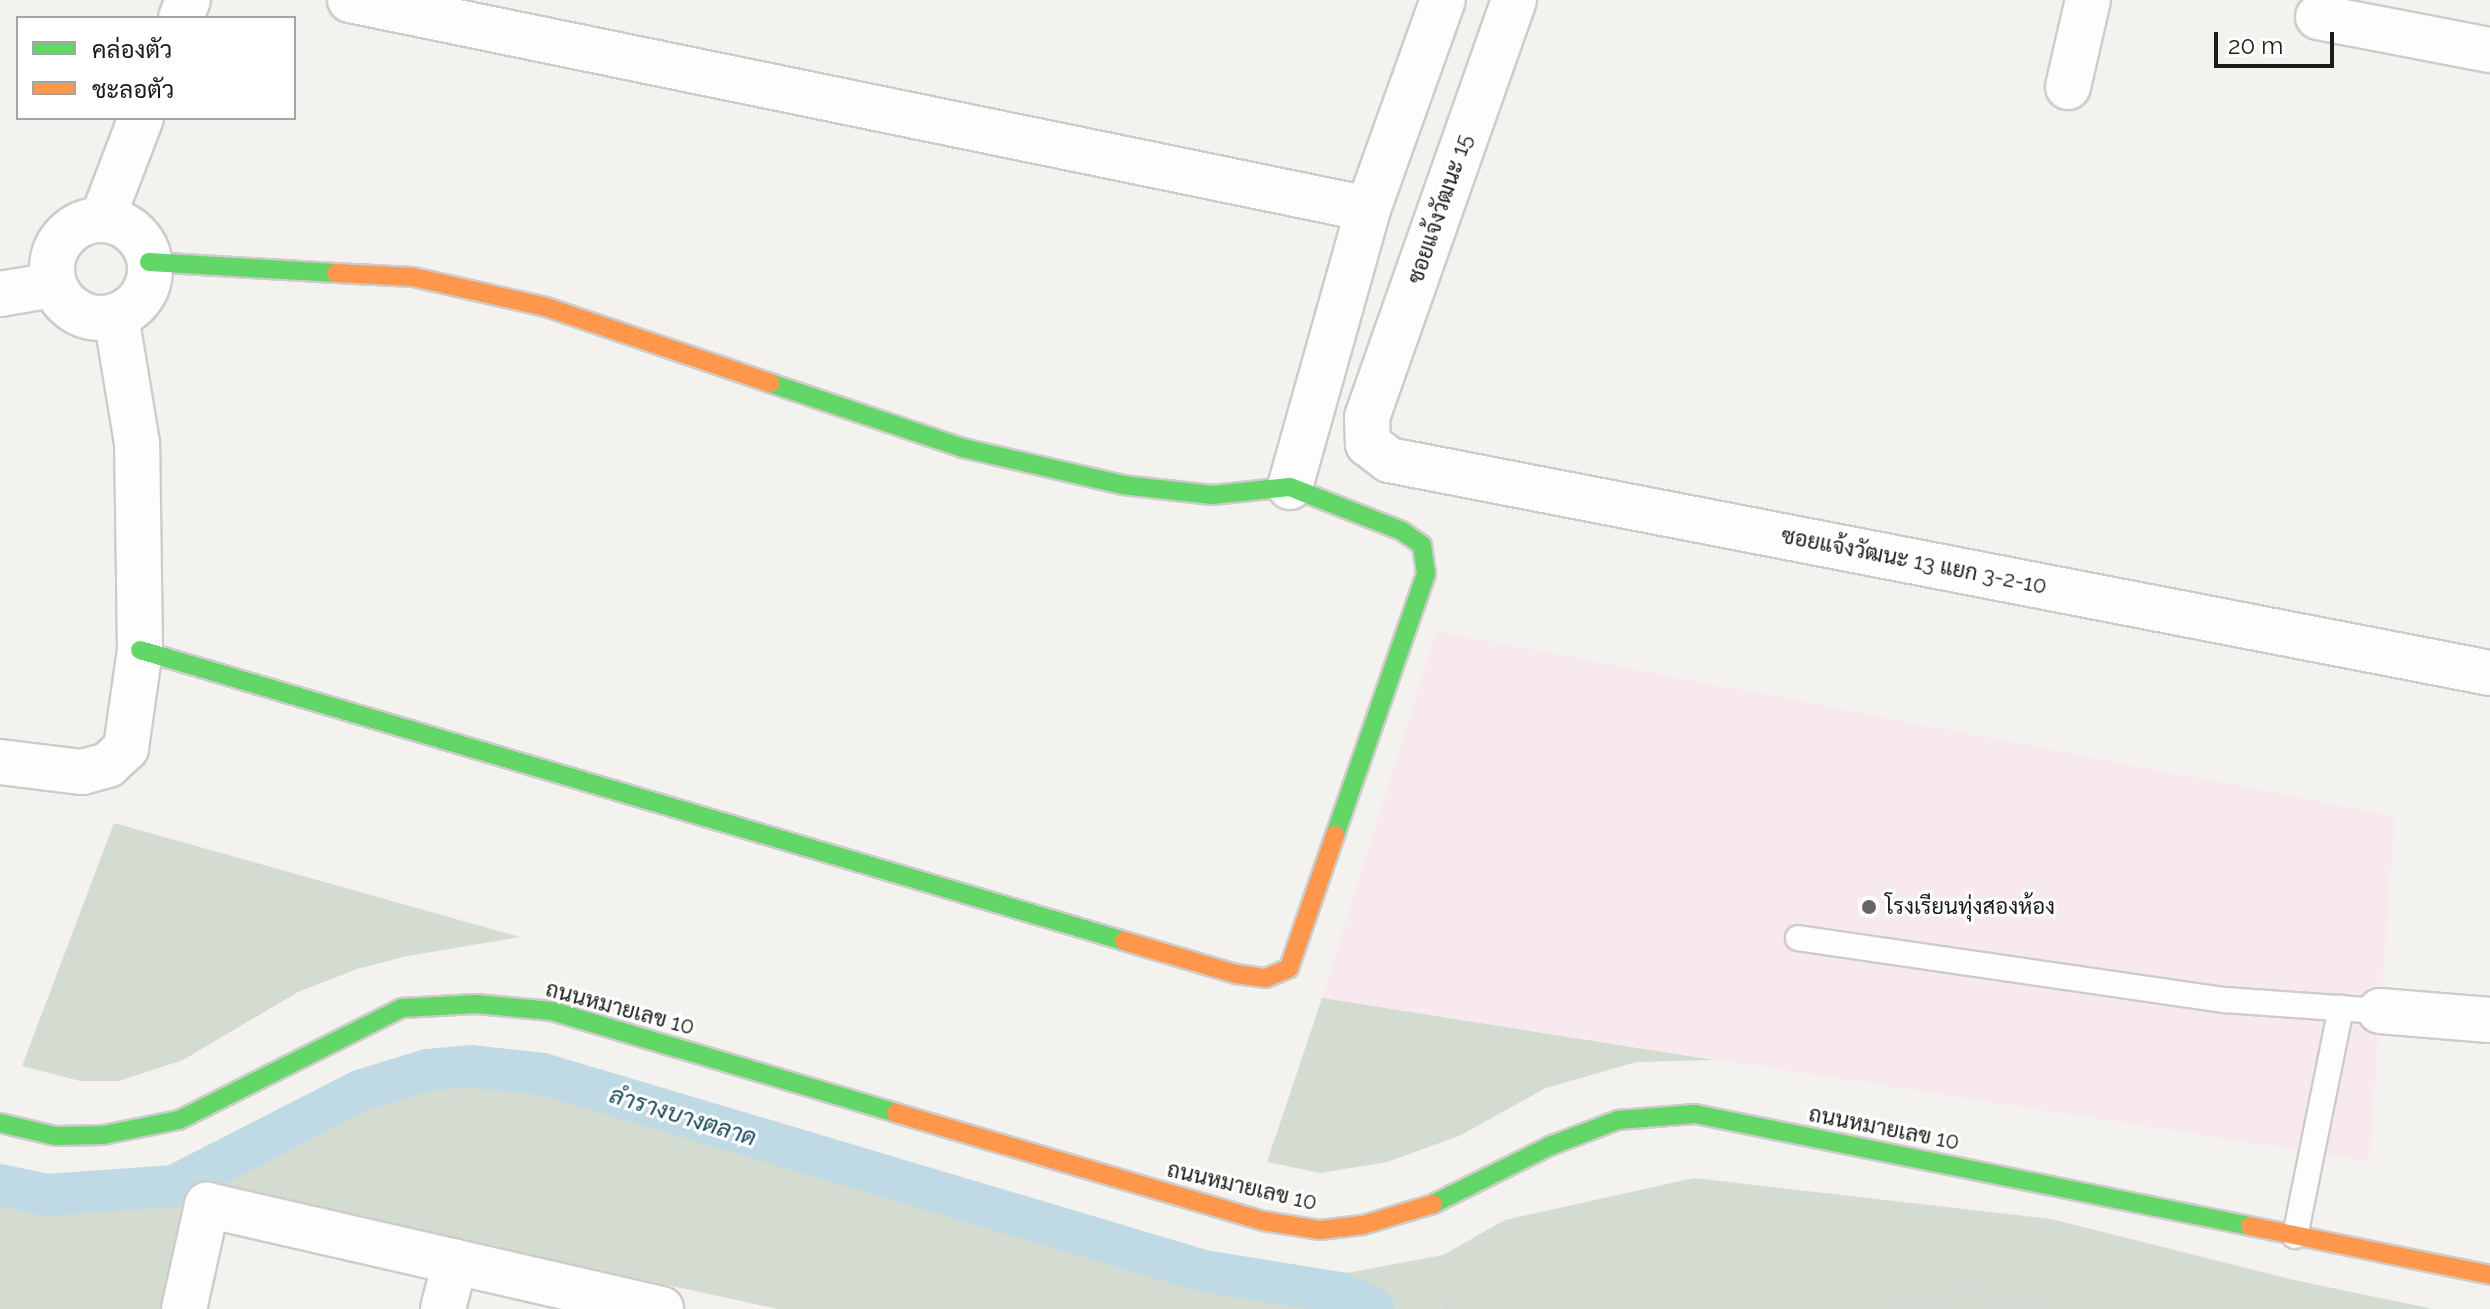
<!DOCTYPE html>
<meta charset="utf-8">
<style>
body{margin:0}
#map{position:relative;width:2490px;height:1309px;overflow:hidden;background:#f4f2ef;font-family:Raleway,Sarabun,sans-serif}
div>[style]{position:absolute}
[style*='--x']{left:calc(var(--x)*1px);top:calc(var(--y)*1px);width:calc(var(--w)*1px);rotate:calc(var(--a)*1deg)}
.education>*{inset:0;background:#f7e9ed}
.green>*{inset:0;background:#d4dbd0}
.canal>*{height:42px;margin:-21px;padding:0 21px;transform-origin:21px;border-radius:21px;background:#bfdae4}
.path>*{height:5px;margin-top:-2.5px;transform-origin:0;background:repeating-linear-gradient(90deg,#d6d6d5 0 4px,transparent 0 8px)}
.roads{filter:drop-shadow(2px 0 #ceccca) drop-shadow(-2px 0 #ceccca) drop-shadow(0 2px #ceccca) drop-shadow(0 -2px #ceccca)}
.lane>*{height:24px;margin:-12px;padding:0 12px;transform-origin:12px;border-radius:12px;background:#fdfdfd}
.street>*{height:44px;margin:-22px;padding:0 22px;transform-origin:22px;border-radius:22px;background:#fdfdfd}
.street>.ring{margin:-22px;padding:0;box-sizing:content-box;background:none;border:44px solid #fdfdfd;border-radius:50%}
.fast>*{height:18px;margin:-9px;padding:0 9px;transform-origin:9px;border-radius:9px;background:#63d668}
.slow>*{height:18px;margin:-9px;padding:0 9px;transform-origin:9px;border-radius:9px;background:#ff974d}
.dots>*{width:22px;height:22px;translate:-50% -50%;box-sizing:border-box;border:4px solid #fff;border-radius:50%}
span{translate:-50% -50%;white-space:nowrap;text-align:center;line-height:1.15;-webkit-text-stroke:6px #fff;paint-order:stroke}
.street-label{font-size:22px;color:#1c1b19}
.poi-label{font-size:22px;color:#1c1b19}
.left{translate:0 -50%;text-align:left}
.water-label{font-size:24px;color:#164a5b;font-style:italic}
.legend{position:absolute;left:16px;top:16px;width:280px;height:104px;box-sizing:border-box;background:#fff;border:2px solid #a4a4a3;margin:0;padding:10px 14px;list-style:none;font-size:24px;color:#1c1b19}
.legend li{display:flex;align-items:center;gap:16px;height:40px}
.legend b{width:40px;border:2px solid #a4a4a3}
.scale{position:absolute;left:2214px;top:32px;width:120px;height:36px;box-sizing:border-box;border:4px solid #1c1b19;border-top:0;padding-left:10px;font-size:24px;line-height:28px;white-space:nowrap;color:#1c1b19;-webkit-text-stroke:6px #fff;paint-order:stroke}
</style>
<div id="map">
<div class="education">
<i style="clip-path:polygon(1436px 631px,2395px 816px,2369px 1161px,1322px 998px)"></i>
</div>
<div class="green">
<i style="clip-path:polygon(114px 823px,520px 937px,407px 956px,357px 969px,298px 992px,183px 1060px,119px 1081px,80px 1081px,22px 1066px)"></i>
<i style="clip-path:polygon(1322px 998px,1714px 1060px,1636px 1062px,1546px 1088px,1459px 1136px,1387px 1162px,1320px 1173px,1267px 1162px)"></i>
<i style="clip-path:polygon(480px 1046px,531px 1056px,1279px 1272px,1336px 1275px,1443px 1255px,1505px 1220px,1694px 1178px,2051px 1219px,2294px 1280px,2433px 1309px,778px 1309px,235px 1191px,164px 1309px,0 1309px,0 1175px,28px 1182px,126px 1186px,196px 1169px,327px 1090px,381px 1062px,428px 1051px)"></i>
</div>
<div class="canal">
<i style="--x:0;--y:1185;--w:48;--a:12"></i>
<i style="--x:47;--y:1195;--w:127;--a:-4.1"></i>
<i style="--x:174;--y:1186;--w:211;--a:-27.1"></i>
<i style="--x:362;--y:1090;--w:69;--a:-16.9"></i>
<i style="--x:428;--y:1070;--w:44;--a:-5.2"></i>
<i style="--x:472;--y:1066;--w:71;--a:6.4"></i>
<i style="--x:543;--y:1074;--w:690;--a:16.6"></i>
<i style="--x:1204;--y:1271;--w:138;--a:9.2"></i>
<i style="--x:1340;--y:1293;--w:37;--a:26"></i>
</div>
<div class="path">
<i style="--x:1436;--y:1290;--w:24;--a:54"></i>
<i style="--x:1887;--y:1309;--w:82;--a:-13.4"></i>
<i style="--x:1967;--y:1290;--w:88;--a:12.5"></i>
</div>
<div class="roads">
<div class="lane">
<i style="--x:1798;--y:938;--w:431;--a:8.3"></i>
<i style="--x:2225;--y:1000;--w:155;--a:4.1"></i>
<i style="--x:2295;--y:1236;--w:233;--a:-78.6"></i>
</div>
<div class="street">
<i style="--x:350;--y:0;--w:1039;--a:11.6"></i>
<i style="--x:1514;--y:0;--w:442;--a:109.4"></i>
<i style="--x:1367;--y:417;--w:27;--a:88"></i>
<i style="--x:1368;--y:444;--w:26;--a:37"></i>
<i style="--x:1389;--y:460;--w:1121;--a:10.95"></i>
<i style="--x:2318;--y:17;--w:175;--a:10.9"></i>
<i style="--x:181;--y:18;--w:19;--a:-69"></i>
<i style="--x:2068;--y:87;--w:89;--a:-77.1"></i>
<i style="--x:102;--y:220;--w:109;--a:-69.1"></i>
<i class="ring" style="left:52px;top:220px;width:54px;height:54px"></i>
<i style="--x:0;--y:294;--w:55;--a:-9.5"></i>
<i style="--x:1290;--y:487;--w:289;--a:-74.3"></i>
<i style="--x:1368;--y:209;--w:222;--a:-70.3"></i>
<i style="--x:0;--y:762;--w:83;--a:7"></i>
<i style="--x:82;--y:772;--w:27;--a:-15"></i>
<i style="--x:108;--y:765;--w:25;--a:-43"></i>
<i style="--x:126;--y:748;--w:99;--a:-81.9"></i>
<i style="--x:140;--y:650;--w:207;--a:-90.8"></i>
<i style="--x:137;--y:443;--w:129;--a:-99.4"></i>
<i style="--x:2380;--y:1011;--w:110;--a:4.7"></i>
<i style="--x:184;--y:1309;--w:107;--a:-77.5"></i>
<i style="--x:207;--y:1205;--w:466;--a:12.9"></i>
<i style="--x:443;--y:1309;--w:49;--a:-75.7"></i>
</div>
<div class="fast">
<i style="--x:149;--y:262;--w:187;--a:3.4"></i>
<i style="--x:770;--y:383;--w:204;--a:18.6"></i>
<i style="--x:963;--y:448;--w:164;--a:13"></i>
<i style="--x:1123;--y:485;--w:90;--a:6.4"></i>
<i style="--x:1212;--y:495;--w:78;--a:-5.9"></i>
<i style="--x:1290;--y:487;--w:120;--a:21.4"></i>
<i style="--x:1402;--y:531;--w:24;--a:35"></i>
<i style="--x:1422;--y:545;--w:29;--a:82"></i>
<i style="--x:1426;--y:574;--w:276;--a:109.2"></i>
<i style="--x:140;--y:650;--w:1026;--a:16.47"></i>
<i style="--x:0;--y:1123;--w:57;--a:13.1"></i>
<i style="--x:56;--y:1136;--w:47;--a:-1.2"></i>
<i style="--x:103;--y:1135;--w:77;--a:-11.2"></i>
<i style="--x:179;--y:1120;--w:250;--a:-26.7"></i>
<i style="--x:402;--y:1008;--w:74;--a:-3.1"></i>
<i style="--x:476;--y:1004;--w:76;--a:5.3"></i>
<i style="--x:552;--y:1011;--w:359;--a:16.5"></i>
<i style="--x:1433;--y:1204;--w:131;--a:-26.4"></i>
<i style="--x:1550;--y:1146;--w:73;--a:-20.9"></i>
<i style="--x:1618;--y:1120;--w:77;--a:-4.5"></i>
<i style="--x:1695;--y:1114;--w:566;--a:11.41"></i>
</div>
<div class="slow">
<i style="--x:336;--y:273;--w:77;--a:3"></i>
<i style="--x:413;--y:277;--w:136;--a:12.7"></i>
<i style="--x:546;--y:307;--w:237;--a:18.7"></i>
<i style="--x:1124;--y:941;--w:117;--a:16.4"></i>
<i style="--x:1236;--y:974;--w:30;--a:8"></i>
<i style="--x:1266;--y:978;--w:25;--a:-23"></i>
<i style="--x:1289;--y:968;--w:141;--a:-70.9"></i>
<i style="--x:896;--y:1113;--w:384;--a:16.4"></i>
<i style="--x:1264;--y:1221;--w:57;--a:9.1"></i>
<i style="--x:1320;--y:1230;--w:43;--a:-6.6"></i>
<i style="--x:1363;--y:1225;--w:73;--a:-16.7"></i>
<i style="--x:2250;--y:1226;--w:245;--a:11.5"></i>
</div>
</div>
<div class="dots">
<i style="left:1869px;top:907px;background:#686664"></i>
</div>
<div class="street-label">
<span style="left:1440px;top:209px;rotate:-71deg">ซอยแจ้งวัฒนะ 15</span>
<span style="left:1914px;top:561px;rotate:11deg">ซอยแจ้งวัฒนะ 13 แยก 3-2-10</span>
<span style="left:620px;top:1008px;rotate:15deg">ถนนหมายเลข 10</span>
<span style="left:1884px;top:1128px;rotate:11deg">ถนนหมายเลข 10</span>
<span style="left:1242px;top:1186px;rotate:13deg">ถนนหมายเลข 10</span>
</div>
<div class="poi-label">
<span class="left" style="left:1885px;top:907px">โรงเรียนทุ่งสองห้อง</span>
</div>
<div class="water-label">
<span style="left:683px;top:1116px;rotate:17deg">ลำรางบางตลาด</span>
</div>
<ul class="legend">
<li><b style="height:10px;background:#63d668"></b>คล่องตัว</li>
<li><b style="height:10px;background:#ff974d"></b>ชะลอตัว</li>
</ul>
<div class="scale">20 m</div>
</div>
